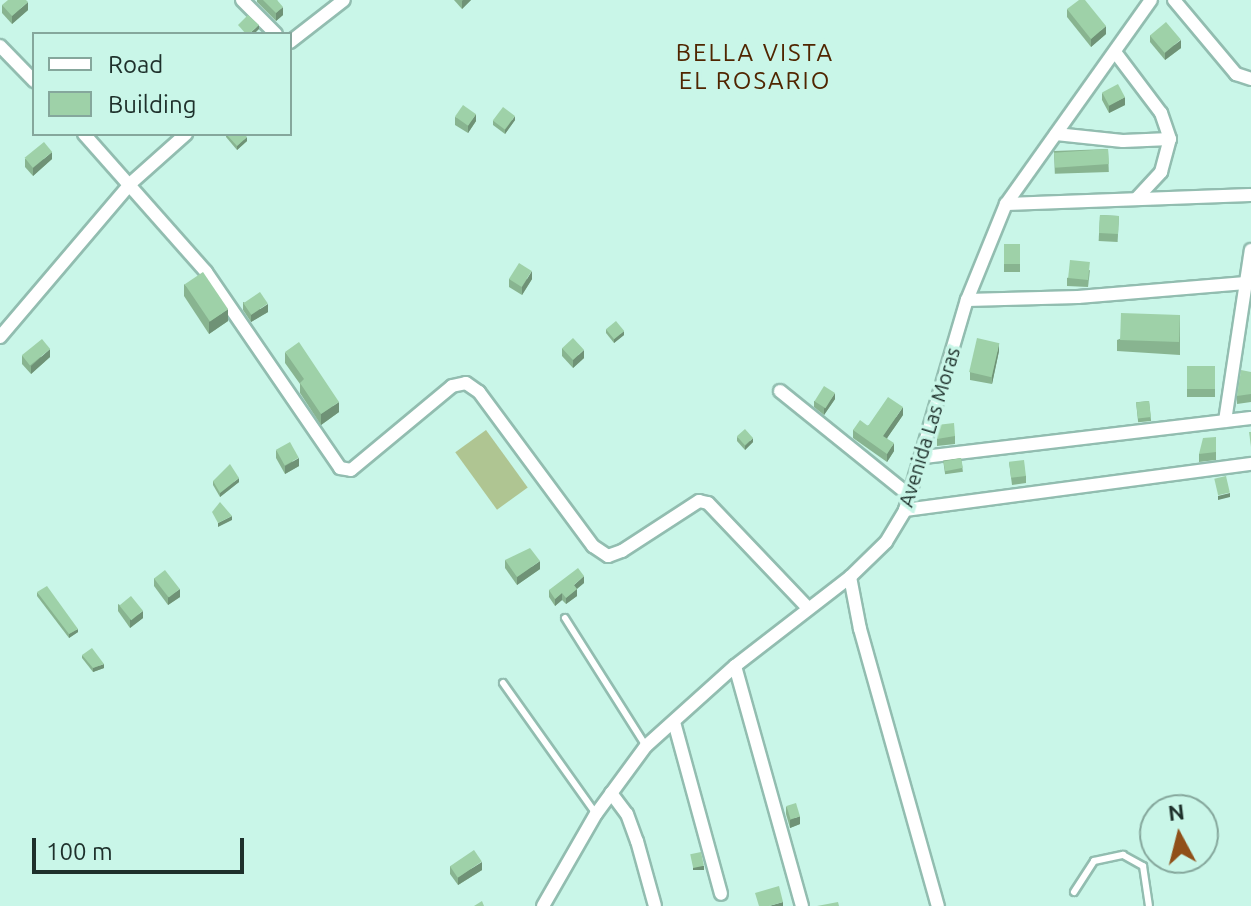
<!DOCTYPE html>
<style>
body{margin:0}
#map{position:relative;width:1251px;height:906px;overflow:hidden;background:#c9f6e8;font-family:Ubuntu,sans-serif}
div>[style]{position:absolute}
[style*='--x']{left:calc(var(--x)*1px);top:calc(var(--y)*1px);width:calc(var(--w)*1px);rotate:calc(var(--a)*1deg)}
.green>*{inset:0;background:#afc592;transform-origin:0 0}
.roads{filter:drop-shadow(2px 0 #92bdb0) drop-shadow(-2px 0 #92bdb0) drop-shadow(0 2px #92bdb0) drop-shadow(0 -2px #92bdb0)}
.service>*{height:6px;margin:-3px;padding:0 3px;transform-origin:3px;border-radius:3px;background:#fff}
.minor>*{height:12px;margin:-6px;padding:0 6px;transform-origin:6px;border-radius:6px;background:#fff}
.wall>*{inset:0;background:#88b490;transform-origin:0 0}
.shaded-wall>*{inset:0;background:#6f9276;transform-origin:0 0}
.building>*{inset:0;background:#9ed1a8;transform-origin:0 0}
span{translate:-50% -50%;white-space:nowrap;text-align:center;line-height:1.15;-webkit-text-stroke:7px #c9f6e8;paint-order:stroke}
.street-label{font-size:20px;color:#1e302b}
.quarter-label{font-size:24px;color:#502500;letter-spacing:2px}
.legend{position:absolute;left:32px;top:32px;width:260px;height:104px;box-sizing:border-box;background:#c9f6e8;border:2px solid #85a79c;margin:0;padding:10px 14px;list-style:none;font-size:24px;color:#1e302b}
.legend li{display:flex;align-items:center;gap:16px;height:40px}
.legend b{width:40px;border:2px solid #85a79c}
.north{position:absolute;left:1139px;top:794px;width:80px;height:80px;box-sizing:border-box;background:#c9f6e8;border:2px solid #85a79c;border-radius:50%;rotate:353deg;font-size:22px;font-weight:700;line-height:32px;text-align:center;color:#1e302b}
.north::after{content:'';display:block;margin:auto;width:28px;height:36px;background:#905019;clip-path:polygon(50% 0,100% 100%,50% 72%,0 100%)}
.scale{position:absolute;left:32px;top:838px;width:212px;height:36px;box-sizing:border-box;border:4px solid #1e302b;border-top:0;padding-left:10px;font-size:24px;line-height:28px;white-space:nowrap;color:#1e302b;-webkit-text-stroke:6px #c9f6e8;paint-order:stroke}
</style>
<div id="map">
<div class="green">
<i style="left:486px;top:430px;width:71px;height:38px;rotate:54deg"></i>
</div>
<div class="roads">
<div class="service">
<i style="--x:565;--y:618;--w:151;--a:57.7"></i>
<i style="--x:503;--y:683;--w:161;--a:54.6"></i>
<i style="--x:1074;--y:892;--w:37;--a:-57"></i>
<i style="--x:1094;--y:861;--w:30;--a:-12"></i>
<i style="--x:1123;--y:855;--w:23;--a:29"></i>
<i style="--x:1143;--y:866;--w:40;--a:81.5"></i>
</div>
<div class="minor">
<i style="--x:242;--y:0;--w:48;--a:45"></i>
<i style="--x:1174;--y:0;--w:97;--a:50"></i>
<i style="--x:1236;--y:74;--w:16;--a:18"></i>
<i style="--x:290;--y:42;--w:68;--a:-37.9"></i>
<i style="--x:0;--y:46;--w:49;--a:45.8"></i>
<i style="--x:84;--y:134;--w:184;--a:48.5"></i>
<i style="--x:206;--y:272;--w:237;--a:55.6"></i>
<i style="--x:340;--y:468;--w:11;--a:10"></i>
<i style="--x:351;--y:470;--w:131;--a:-39.7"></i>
<i style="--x:452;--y:386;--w:14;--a:-12"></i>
<i style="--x:466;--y:383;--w:16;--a:35"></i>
<i style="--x:479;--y:392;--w:192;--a:53.5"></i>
<i style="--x:593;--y:546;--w:18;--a:34"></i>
<i style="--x:608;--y:556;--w:15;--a:-20"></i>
<i style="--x:622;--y:551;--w:92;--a:-33"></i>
<i style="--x:699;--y:501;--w:9;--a:13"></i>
<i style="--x:708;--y:503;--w:145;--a:46.4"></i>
<i style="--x:1056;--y:134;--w:67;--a:6"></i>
<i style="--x:1123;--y:141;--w:47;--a:-2.4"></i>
<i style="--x:1170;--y:139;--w:28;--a:-109"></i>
<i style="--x:1161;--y:113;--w:76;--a:-127"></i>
<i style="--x:1136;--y:199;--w:37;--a:-47"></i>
<i style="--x:1161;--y:172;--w:34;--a:-75"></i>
<i style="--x:1006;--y:204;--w:245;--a:-2.1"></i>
<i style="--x:967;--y:300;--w:111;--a:-1.5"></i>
<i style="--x:1078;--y:297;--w:168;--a:-4.8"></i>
<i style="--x:0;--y:337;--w:202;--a:-49.6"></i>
<i style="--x:131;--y:183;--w:74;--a:-41.7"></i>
<i style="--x:780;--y:391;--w:166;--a:38.9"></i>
<i style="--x:1225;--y:421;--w:173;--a:-81.4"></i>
<i style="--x:924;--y:457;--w:329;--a:-6.8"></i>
<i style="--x:905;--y:510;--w:349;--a:-7.6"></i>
<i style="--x:850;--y:577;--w:53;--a:79.1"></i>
<i style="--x:860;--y:629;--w:288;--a:74.3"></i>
<i style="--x:735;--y:666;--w:249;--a:74.4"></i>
<i style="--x:674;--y:722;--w:178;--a:74.7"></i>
<i style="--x:611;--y:793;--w:26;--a:53"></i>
<i style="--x:627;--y:814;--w:29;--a:70"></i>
<i style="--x:637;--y:841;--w:67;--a:74.5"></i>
<i style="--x:543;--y:906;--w:106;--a:-60.1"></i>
<i style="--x:596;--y:814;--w:84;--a:-53.7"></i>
<i style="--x:646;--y:746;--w:120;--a:-42"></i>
<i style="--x:735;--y:666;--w:145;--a:-37.7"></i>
<i style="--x:850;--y:577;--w:50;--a:-44.2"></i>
<i style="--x:886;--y:542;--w:37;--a:-59"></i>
<i style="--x:905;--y:510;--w:219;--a:-73.6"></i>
<i style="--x:967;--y:300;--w:104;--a:-67.9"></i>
<i style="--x:1006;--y:204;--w:250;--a:-54.6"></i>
</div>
</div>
<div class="wall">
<i style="clip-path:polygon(257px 0,277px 0,283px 15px,276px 21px,257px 2px)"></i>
<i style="clip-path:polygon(454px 0,471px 0,462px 9px)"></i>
<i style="clip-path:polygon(2px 5px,28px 10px,12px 24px,2px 13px)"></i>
<i style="clip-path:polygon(1067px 9px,1106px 34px,1091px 47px,1067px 17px)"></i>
<i style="clip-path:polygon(1150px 35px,1181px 48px,1165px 60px,1150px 42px)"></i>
<i style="clip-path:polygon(1102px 93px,1125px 105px,1109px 113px,1102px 100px)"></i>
<i style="clip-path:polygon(455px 117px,476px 121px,468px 133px,455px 125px)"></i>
<i style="clip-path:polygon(515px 120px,505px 134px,493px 125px,493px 121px)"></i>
<i style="clip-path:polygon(226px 134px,247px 141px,237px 150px,226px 137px)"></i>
<i style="left:1108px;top:149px;width:23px;height:54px;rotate:88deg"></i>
<i style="clip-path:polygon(25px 159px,52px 159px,33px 176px,25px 167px)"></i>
<i style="left:1100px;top:215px;width:19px;height:26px;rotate:3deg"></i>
<i style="left:1004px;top:244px;width:16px;height:28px"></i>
<i style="clip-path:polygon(1090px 270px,1088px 287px,1067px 286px,1067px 278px)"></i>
<i style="clip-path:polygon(509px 279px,532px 279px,522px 295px,509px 287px)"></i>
<i style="clip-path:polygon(184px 284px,228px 321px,209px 334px,184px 296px)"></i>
<i style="clip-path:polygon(243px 302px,268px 312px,251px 322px,243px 310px)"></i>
<i style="clip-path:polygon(1180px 315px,1180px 355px,1117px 351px,1117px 340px)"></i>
<i style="clip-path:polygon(606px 329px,624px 335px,614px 343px,606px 333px)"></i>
<i style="clip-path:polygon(562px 348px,584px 358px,573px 368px,562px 356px)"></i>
<i style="clip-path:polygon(999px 351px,992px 384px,970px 380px,970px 372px)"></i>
<i style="clip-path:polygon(285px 352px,339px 412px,321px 425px,300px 393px,300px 384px,285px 363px)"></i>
<i style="clip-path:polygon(22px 356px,50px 357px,31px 374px,22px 364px)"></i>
<i style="left:1187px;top:366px;width:28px;height:31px"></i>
<i style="clip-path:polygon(1251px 372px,1251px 402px,1237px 404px,1237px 396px)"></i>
<i style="clip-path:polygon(835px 399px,824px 415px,814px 407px,814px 401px)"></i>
<i style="left:1149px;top:401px;width:20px;height:13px;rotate:84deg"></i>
<i style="clip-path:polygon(903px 415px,887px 438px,894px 451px,887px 462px,853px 438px,853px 430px)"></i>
<i style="clip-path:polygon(937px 425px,955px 436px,955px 444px,937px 446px)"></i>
<i style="clip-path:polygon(737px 437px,753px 442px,745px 450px,737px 441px)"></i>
<i style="clip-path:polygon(1216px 437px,1216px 460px,1199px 462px,1199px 454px)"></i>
<i style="clip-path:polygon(276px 450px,299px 466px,285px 474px,276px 458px)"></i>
<i style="left:961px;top:458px;width:14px;height:18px;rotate:82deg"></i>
<i style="clip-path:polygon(1009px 462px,1026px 476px,1026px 483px,1012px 485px)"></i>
<i style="clip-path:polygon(213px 481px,239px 482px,220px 497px,213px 485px)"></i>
<i style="clip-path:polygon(505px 560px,540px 569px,517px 585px,505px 568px)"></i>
<i style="clip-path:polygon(154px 578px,180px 597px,168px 605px,154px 586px)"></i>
<i style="clip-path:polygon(584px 583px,577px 589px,577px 596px,566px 604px,562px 600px,555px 606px,549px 597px,549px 590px)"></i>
<i style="clip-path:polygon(37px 592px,78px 632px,69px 638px,37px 596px)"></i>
<i style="clip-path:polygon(118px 604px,143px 618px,130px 628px,118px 611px)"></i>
<i style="clip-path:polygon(82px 655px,104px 668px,93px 672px,82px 658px)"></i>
<i style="clip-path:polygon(786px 806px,800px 824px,790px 828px,786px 814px)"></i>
<i style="clip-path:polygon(450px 866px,482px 870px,458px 885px,450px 874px)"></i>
</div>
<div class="shaded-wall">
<i style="clip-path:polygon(463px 0,471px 0,462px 9px,462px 1px)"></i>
<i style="clip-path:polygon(28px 2px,28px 10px,12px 24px,12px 16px)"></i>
<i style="clip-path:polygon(283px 7px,283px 15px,276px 21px,276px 13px)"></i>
<i style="clip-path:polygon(259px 25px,259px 29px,254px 34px,249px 34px)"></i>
<i style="clip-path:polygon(1106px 26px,1106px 34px,1091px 47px,1091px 39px)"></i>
<i style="clip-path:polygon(1181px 40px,1181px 48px,1165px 60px,1165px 52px)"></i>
<i style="clip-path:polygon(1125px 97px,1125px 105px,1109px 113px,1109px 105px)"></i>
<i style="clip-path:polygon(476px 114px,476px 121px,468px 133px,468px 125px)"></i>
<i style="clip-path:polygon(515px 116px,515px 120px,505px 134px,505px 130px)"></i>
<i style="clip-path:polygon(247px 137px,247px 141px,237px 150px,237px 146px)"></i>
<i style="clip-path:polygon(52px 152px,52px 159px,33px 176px,33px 168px)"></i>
<i style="clip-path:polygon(532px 271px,532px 279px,522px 295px,522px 287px)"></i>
<i style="clip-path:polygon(268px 304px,268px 312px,251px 322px,251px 315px)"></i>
<i style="clip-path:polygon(228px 309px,228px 321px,209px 334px,209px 322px)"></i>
<i style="clip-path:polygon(624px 331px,624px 335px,614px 343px,614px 339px)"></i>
<i style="clip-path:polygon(999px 343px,999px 351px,992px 384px,992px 376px)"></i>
<i style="clip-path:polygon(50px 349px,50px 357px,31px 374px,31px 366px)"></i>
<i style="clip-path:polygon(584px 350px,584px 358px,573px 368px,573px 360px)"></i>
<i style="clip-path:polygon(835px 393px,835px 399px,824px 415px,824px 409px)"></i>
<i style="clip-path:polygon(339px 402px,339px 412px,321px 425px,321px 414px)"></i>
<i style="clip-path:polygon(903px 407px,903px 415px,883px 444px,883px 436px)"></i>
<i style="clip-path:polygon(753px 438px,753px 442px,745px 450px,745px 446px)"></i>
<i style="clip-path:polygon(894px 443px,894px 451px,887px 462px,887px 454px)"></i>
<i style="clip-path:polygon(299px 458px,299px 466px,285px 474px,285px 466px)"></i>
<i style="clip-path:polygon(239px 478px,239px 482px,220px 497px,220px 493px)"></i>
<i style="clip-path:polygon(1230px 493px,1230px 497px,1218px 500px,1218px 496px)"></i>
<i style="clip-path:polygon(232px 516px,232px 520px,218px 527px,218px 523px)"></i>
<i style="clip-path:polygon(540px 561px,540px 569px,517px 585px,517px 577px)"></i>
<i style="clip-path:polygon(584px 576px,584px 583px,574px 591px,574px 585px)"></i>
<i style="clip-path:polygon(180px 589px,180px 597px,168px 605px,168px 597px)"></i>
<i style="clip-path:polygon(577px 589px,577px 596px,566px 604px,566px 598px)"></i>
<i style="clip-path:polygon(562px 593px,562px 600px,555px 606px,555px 599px)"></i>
<i style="clip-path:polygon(143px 611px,143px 618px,130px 628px,130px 620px)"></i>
<i style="clip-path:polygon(78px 629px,78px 632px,69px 638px,69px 634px)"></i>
<i style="clip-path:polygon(104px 664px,104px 668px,93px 672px,93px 668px)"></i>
<i style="clip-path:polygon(800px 816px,800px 824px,790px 828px,790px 820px)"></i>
<i style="clip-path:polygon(482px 862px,482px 870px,458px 885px,458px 877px)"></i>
<i style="left:704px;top:866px;width:4px;height:11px;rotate:90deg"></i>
<i style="clip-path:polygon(783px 902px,783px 906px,769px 906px)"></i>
</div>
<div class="building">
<i style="clip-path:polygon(8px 0,26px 0,28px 2px,12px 16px,2px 5px)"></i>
<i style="clip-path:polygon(263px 0,277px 0,283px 7px,276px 13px)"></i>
<i style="clip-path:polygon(1079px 0,1085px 0,1106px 26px,1091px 39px,1067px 9px)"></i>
<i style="clip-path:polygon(248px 15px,259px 25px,249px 34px,246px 34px,238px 25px)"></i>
<i style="left:1166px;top:22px;width:23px;height:21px;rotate:50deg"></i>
<i style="left:1118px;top:84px;width:15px;height:18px;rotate:62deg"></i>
<i style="left:463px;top:105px;width:16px;height:14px;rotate:35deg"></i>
<i style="left:503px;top:107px;width:15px;height:17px;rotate:37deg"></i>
<i style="clip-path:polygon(226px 134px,244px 134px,247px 137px,237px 146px)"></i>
<i style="left:44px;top:142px;width:13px;height:25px;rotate:51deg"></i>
<i style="left:1108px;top:149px;width:15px;height:54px;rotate:86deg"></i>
<i style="left:1100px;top:215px;width:19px;height:18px;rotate:3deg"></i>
<i style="left:1004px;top:244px;width:16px;height:20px"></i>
<i style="left:1070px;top:260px;width:20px;height:18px;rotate:6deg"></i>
<i style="left:519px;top:263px;width:15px;height:19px;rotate:32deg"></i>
<i style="left:203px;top:272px;width:45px;height:22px;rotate:56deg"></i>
<i style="left:260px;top:292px;width:14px;height:20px;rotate:56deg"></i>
<i style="left:1121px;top:313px;width:59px;height:27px;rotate:2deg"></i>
<i style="left:616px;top:321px;width:13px;height:13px;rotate:51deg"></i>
<i style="left:573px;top:338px;width:16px;height:15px;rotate:47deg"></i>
<i style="left:977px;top:338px;width:23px;height:35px;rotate:13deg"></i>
<i style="left:42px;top:339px;width:13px;height:26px;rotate:51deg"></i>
<i style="clip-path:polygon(299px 342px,339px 402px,321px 414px,300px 383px,304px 379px,285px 352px)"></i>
<i style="left:1187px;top:366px;width:28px;height:23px"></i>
<i style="clip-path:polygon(1241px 370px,1251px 372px,1251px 394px,1237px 396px)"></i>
<i style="left:824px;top:386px;width:13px;height:18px;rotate:32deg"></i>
<i style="clip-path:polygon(888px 397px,903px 407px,883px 436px,894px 443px,887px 454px,853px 430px,860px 420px,868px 426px)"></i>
<i style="left:1149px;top:401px;width:16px;height:13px;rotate:83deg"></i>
<i style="clip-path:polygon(954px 423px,955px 436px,937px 439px,937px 425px)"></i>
<i style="left:745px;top:429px;width:12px;height:11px;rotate:48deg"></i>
<i style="clip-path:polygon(1249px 432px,1251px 432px,1251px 447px)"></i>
<i style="clip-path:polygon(1216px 437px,1216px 452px,1199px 454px,1203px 438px)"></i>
<i style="left:290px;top:442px;width:18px;height:16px;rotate:61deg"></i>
<i style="left:961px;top:458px;width:10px;height:18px;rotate:79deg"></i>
<i style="left:1024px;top:460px;width:16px;height:15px;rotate:83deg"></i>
<i style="clip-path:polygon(230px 464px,239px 478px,220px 493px,213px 481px)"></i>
<i style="left:1226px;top:476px;width:17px;height:12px;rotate:77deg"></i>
<i style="clip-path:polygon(220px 502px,232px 516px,218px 523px,212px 512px)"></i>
<i style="clip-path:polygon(530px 548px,540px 561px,517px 577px,505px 560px)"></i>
<i style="clip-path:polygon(578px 568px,584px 576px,574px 585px,577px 589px,566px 598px,562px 593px,555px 599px,549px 590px)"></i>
<i style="left:165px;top:570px;width:24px;height:14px;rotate:52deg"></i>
<i style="clip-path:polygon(47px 586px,78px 629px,69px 634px,37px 592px)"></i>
<i style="left:131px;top:596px;width:19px;height:15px;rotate:51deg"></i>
<i style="clip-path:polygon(92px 648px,104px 664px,93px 668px,82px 655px)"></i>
<i style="left:796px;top:803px;width:14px;height:10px;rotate:73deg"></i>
<i style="left:474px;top:850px;width:14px;height:29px;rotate:56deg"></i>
<i style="left:701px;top:852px;width:14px;height:11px;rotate:78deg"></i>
<i style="clip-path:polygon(779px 886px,783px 902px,769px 906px,759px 906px,755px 893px)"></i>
<i style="clip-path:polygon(482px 901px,484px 906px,474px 906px)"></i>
<i style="clip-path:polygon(838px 902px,839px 906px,817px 906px)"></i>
</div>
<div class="street-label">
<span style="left:929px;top:427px;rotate:-73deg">Avenida Las Moras</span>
</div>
<div class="quarter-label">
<span style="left:755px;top:67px">BELLA VISTA<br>EL ROSARIO</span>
</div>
<ul class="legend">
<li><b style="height:10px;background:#fff"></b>Road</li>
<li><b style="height:22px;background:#9ed1a8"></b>Building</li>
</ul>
<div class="north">N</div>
<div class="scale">100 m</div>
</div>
